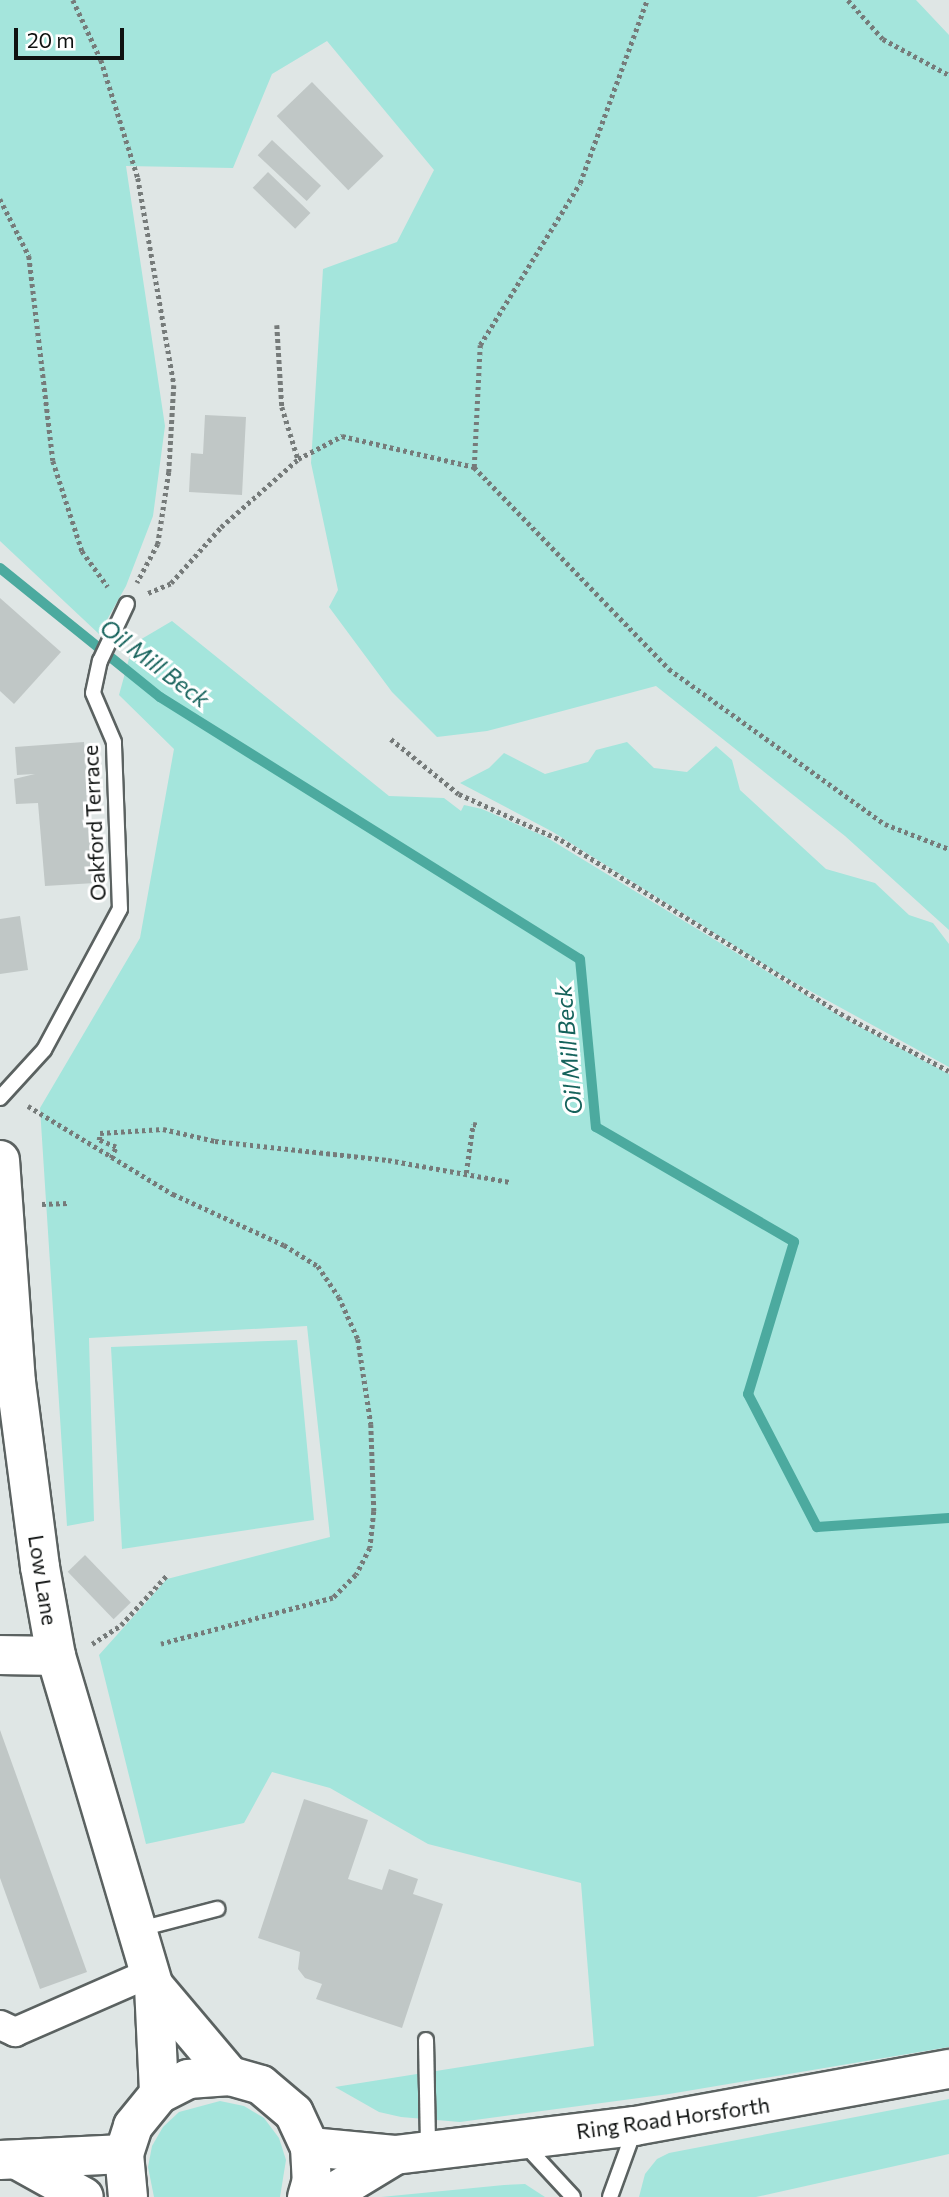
<!DOCTYPE html>
<style>
body{margin:0}
#map{position:relative;width:949px;height:2197px;overflow:hidden;background:#dfe6e5;font-family:Commissioner,sans-serif}
div>[style]{position:absolute}
[style*='--x']{left:calc(var(--x)*1px);top:calc(var(--y)*1px);width:calc(var(--w)*1px);rotate:calc(var(--a)*1deg)}
.green>*{inset:0;background:#a4e5dc}
.stream>*{height:10px;margin:-5px;padding:0 5px;transform-origin:5px;border-radius:5px;background:#4caa9f}
.building>*{inset:0;background:#c0c7c6;transform-origin:0 0}
.path>*{height:4.5px;margin-top:-2.25px;transform-origin:0;background:repeating-linear-gradient(90deg,#767b7a 0 3.5px,transparent 0 7px)}
.roads{filter:drop-shadow(2px 0 #5b6261) drop-shadow(-2px 0 #5b6261) drop-shadow(0 2px #5b6261) drop-shadow(0 -2px #5b6261)}
.lane>*{height:14px;margin:-7px;padding:0 7px;transform-origin:7px;border-radius:7px;background:#fff}
.street>*{height:28px;margin:-14px;padding:0 14px;transform-origin:14px;border-radius:14px;background:#fff}
.secondary>*{height:38px;margin:-19px;padding:0 19px;transform-origin:19px;border-radius:19px;background:#fff}
.highway>*{height:38px;margin:-19px;padding:0 19px;transform-origin:19px;border-radius:19px;background:#fff}
span{translate:-50% -50%;white-space:nowrap;text-align:center;line-height:1.15;-webkit-text-stroke:6px #fff;paint-order:stroke}
.street-label{font-size:21px;color:#0f1211}
.water-label{font-size:23px;color:#15625b;font-style:italic}
.scale{position:absolute;left:14px;top:28px;width:110px;height:32px;box-sizing:border-box;border:4px solid #0f1211;border-top:0;padding-left:9px;font-size:21px;line-height:24px;white-space:nowrap;color:#0f1211;-webkit-text-stroke:5px #fff;paint-order:stroke}
</style>
<div id="map">
<div class="green">
<i style="clip-path:polygon(0 0,916px 0,949px 35px,949px 930px,845px 836px,656px 686px,487px 731px,437px 737px,392px 692px,329px 607px,338px 590px,311px 463px,323px 269px,397px 242px,434px 170px,327px 41px,272px 74px,233px 168px,126px 166px,165px 426px,153px 516px,126px 586px,99px 634px,0 541px)"></i>
<i style="clip-path:polygon(172px 621px,389px 796px,444px 798px,461px 811px,464px 805px,482px 809px,546px 837px,845px 1019px,949px 1074px,949px 2047px,669px 2094px,460px 2122px,401px 2117px,379px 2112px,335px 2087px,594px 2046px,581px 1883px,428px 1844px,330px 1788px,272px 1772px,244px 1823px,146px 1844px,99px 1655px,167px 1579px,330px 1537px,307px 1326px,89px 1338px,94px 1521px,67px 1526px,40px 1108px,140px 938px,174px 749px,119px 695px,133px 644px)"></i>
<i style="clip-path:polygon(627px 742px,654px 768px,687px 772px,716px 746px,732px 760px,740px 790px,826px 869px,875px 883px,909px 915px,933px 923px,949px 944px,949px 1067px,781px 975px,553px 832px,460px 783px,489px 768px,504px 753px,545px 774px,588px 762px,596px 750px)"></i>
<i style="clip-path:polygon(297px 1340px,314px 1520px,122px 1549px,111px 1347px)"></i>
<i style="clip-path:polygon(949px 2099px,949px 2154px,756px 2197px,639px 2197px,645px 2174px,657px 2159px,669px 2153px)"></i>
<i style="clip-path:polygon(220px 2101px,244px 2106px,264px 2118px,279px 2138px,286px 2160px,280px 2197px,154px 2197px,148px 2167px,152px 2146px,163px 2127px,179px 2112px)"></i>
<i style="clip-path:polygon(525px 2184px,545px 2197px,381px 2197px,504px 2185px)"></i>
</div>
<div class="stream">
<i style="--x:0;--y:568;--w:206;--a:38.9"></i>
<i style="--x:160;--y:697;--w:495;--a:32"></i>
<i style="--x:580;--y:959;--w:169;--a:84.6"></i>
<i style="--x:596;--y:1127;--w:229;--a:30.1"></i>
<i style="--x:794;--y:1242;--w:159;--a:106.8"></i>
<i style="--x:748;--y:1394;--w:150;--a:62.6"></i>
<i style="--x:817;--y:1527;--w:132;--a:-3.9"></i>
</div>
<div class="building">
<i style="left:312px;top:82px;width:103px;height:49px;rotate:46deg"></i>
<i style="left:272px;top:140px;width:67px;height:21px;rotate:43deg"></i>
<i style="left:268px;top:172px;width:59px;height:22px;rotate:44deg"></i>
<i style="clip-path:polygon(205px 415px,246px 417px,242px 495px,189px 492px,191px 453px,203px 454px)"></i>
<i style="clip-path:polygon(0 598px,61px 652px,14px 704px,0 691px)"></i>
<i style="clip-path:polygon(84px 742px,95px 883px,45px 886px,38px 803px,16px 804px,14px 779px,35px 774px,17px 775px,15px 747px)"></i>
<i style="clip-path:polygon(20px 916px,28px 970px,0 974px,0 919px)"></i>
<i style="left:85px;top:1555px;width:66px;height:24px;rotate:46deg"></i>
<i style="clip-path:polygon(0 1730px,87px 1972px,40px 1989px,0 1878px)"></i>
<i style="clip-path:polygon(304px 1799px,368px 1820px,348px 1879px,382px 1890px,389px 1869px,418px 1879px,413px 1894px,443px 1904px,402px 2028px,316px 1999px,322px 1984px,305px 1978px,298px 1969px,300px 1952px,258px 1938px)"></i>
</div>
<div class="path">
<i style="--x:73;--y:0;--w:66;--a:65"></i>
<i style="--x:101;--y:60;--w:124;--a:72.6"></i>
<i style="--x:138;--y:178;--w:210;--a:80.1"></i>
<i style="--x:174;--y:385;--w:87;--a:93.3"></i>
<i style="--x:169;--y:472;--w:73;--a:98.7"></i>
<i style="--x:158;--y:544;--w:44;--a:118.3"></i>
<i style="--x:848;--y:0;--w:52;--a:48.1"></i>
<i style="--x:883;--y:39;--w:75;--a:28.6"></i>
<i style="--x:0;--y:199;--w:64;--a:63"></i>
<i style="--x:29;--y:256;--w:206;--a:83.3"></i>
<i style="--x:53;--y:461;--w:95;--a:72.1"></i>
<i style="--x:82;--y:551;--w:44;--a:54.2"></i>
<i style="--x:277;--y:325;--w:82;--a:86.5"></i>
<i style="--x:282;--y:407;--w:54;--a:72.9"></i>
<i style="--x:474;--y:467;--w:281;--a:46"></i>
<i style="--x:669;--y:669;--w:266;--a:35.7"></i>
<i style="--x:885;--y:824;--w:69;--a:21.3"></i>
<i style="--x:148;--y:593;--w:25;--a:-23"></i>
<i style="--x:171;--y:583;--w:75;--a:-48.2"></i>
<i style="--x:221;--y:527;--w:103;--a:-41.4"></i>
<i style="--x:298;--y:459;--w:50;--a:-27.6"></i>
<i style="--x:342;--y:436;--w:136;--a:13.2"></i>
<i style="--x:474;--y:467;--w:122;--a:-87.2"></i>
<i style="--x:480;--y:345;--w:190;--a:-58.3"></i>
<i style="--x:580;--y:183;--w:195;--a:-69.9"></i>
<i style="--x:391;--y:739;--w:87;--a:39"></i>
<i style="--x:459;--y:794;--w:112;--a:24.3"></i>
<i style="--x:561;--y:840;--w:336;--a:31.8"></i>
<i style="--x:847;--y:1017;--w:115;--a:27.9"></i>
<i style="--x:28;--y:1106;--w:170;--a:31.3"></i>
<i style="--x:173;--y:1194;--w:122;--a:24.7"></i>
<i style="--x:284;--y:1245;--w:40;--a:32"></i>
<i style="--x:318;--y:1266;--w:37;--a:56"></i>
<i style="--x:339;--y:1297;--w:46;--a:65.7"></i>
<i style="--x:358;--y:1339;--w:86;--a:81.3"></i>
<i style="--x:371;--y:1424;--w:87;--a:88"></i>
<i style="--x:374;--y:1511;--w:37;--a:96"></i>
<i style="--x:370;--y:1548;--w:30;--a:117"></i>
<i style="--x:356;--y:1575;--w:33;--a:135"></i>
<i style="--x:333;--y:1598;--w:178;--a:165"></i>
<i style="--x:111;--y:1158;--w:12;--a:-66"></i>
<i style="--x:116;--y:1147;--w:18;--a:-158"></i>
<i style="--x:99;--y:1140;--w:7;--a:-82"></i>
<i style="--x:100;--y:1133;--w:63;--a:-3.6"></i>
<i style="--x:163;--y:1129;--w:53;--a:13"></i>
<i style="--x:215;--y:1141;--w:174;--a:6.3"></i>
<i style="--x:388;--y:1160;--w:124;--a:10.2"></i>
<i style="--x:466;--y:1173;--w:49;--a:-81.9"></i>
<i style="--x:473;--y:1124;--w:6;--a:9"></i>
<i style="--x:42;--y:1204;--w:26;--a:-2"></i>
<i style="--x:92;--y:1644;--w:35;--a:-33"></i>
<i style="--x:121;--y:1625;--w:67;--a:-47.4"></i>
</div>
<div class="roads">
<div class="lane">
<i style="--x:0;--y:1098;--w:65;--a:-47.5"></i>
<i style="--x:44;--y:1050;--w:160;--a:-61.7"></i>
<i style="--x:120;--y:909;--w:167;--a:-92.1"></i>
<i style="--x:114;--y:742;--w:53;--a:-113.2"></i>
<i style="--x:93;--y:693;--w:33;--a:-78"></i>
<i style="--x:100;--y:661;--w:63;--a:-64.7"></i>
<i style="--x:140;--y:1929;--w:80;--a:-14.6"></i>
<i style="--x:426;--y:2040;--w:109;--a:88.9"></i>
<i style="--x:524;--y:2144;--w:72;--a:47.2"></i>
<i style="--x:610;--y:2197;--w:70;--a:-70"></i>
</div>
<div class="street">
<i style="--x:0;--y:2025;--w:17;--a:25"></i>
<i style="--x:15;--y:2032;--w:147;--a:-23.6"></i>
</div>
<div class="secondary">
<i style="--x:0;--y:1160;--w:223;--a:85.9"></i>
<i style="--x:16;--y:1382;--w:187;--a:82.6"></i>
<i style="--x:40;--y:1567;--w:90;--a:79.8"></i>
<i style="--x:56;--y:1656;--w:344;--a:73.5"></i>
<i style="--x:154;--y:1986;--w:108;--a:87.3"></i>
<i style="--x:0;--y:1655;--w:56;--a:1"></i>
<i style="--x:154;--y:1986;--w:118;--a:49.8"></i>
</div>
<div class="highway">
<i style="--x:310;--y:2147;--w:85;--a:5.4"></i>
<i style="--x:395;--y:2155;--w:242;--a:-6.9"></i>
<i style="--x:635;--y:2126;--w:319;--a:-10.3"></i>
<i style="--x:0;--y:2160;--w:124;--a:-2.8"></i>
<i style="--x:19;--y:2161;--w:74;--a:29"></i>
<i style="--x:128;--y:2197;--w:43;--a:-95.3"></i>
<i style="--x:124;--y:2154;--w:29;--a:-72"></i>
<i style="--x:133;--y:2126;--w:41;--a:-50.9"></i>
<i style="--x:159;--y:2094;--w:33;--a:-27"></i>
<i style="--x:188;--y:2079;--w:42;--a:-4.1"></i>
<i style="--x:230;--y:2076;--w:32;--a:16"></i>
<i style="--x:261;--y:2085;--w:43;--a:40.3"></i>
<i style="--x:294;--y:2113;--w:38;--a:65"></i>
<i style="--x:310;--y:2147;--w:33;--a:87"></i>
<i style="--x:312;--y:2180;--w:18;--a:106"></i>
<i style="--x:326;--y:2197;--w:81;--a:-31.3"></i>
</div>
</div>
<div class="street-label">
<span style="left:94px;top:823px;rotate:-93deg">Oakford Terrace</span>
<span style="left:43px;top:1580px;rotate:81deg">Low Lane</span>
<span style="left:673px;top:2118px;rotate:-8deg">Ring Road Horsforth</span>
</div>
<div class="water-label">
<span style="left:155px;top:663px;rotate:37deg">Oil Mill Beck</span>
<span style="left:568px;top:1050px;rotate:-95deg">Oil Mill Beck</span>
</div>
<div class="scale">20 m</div>
</div>
